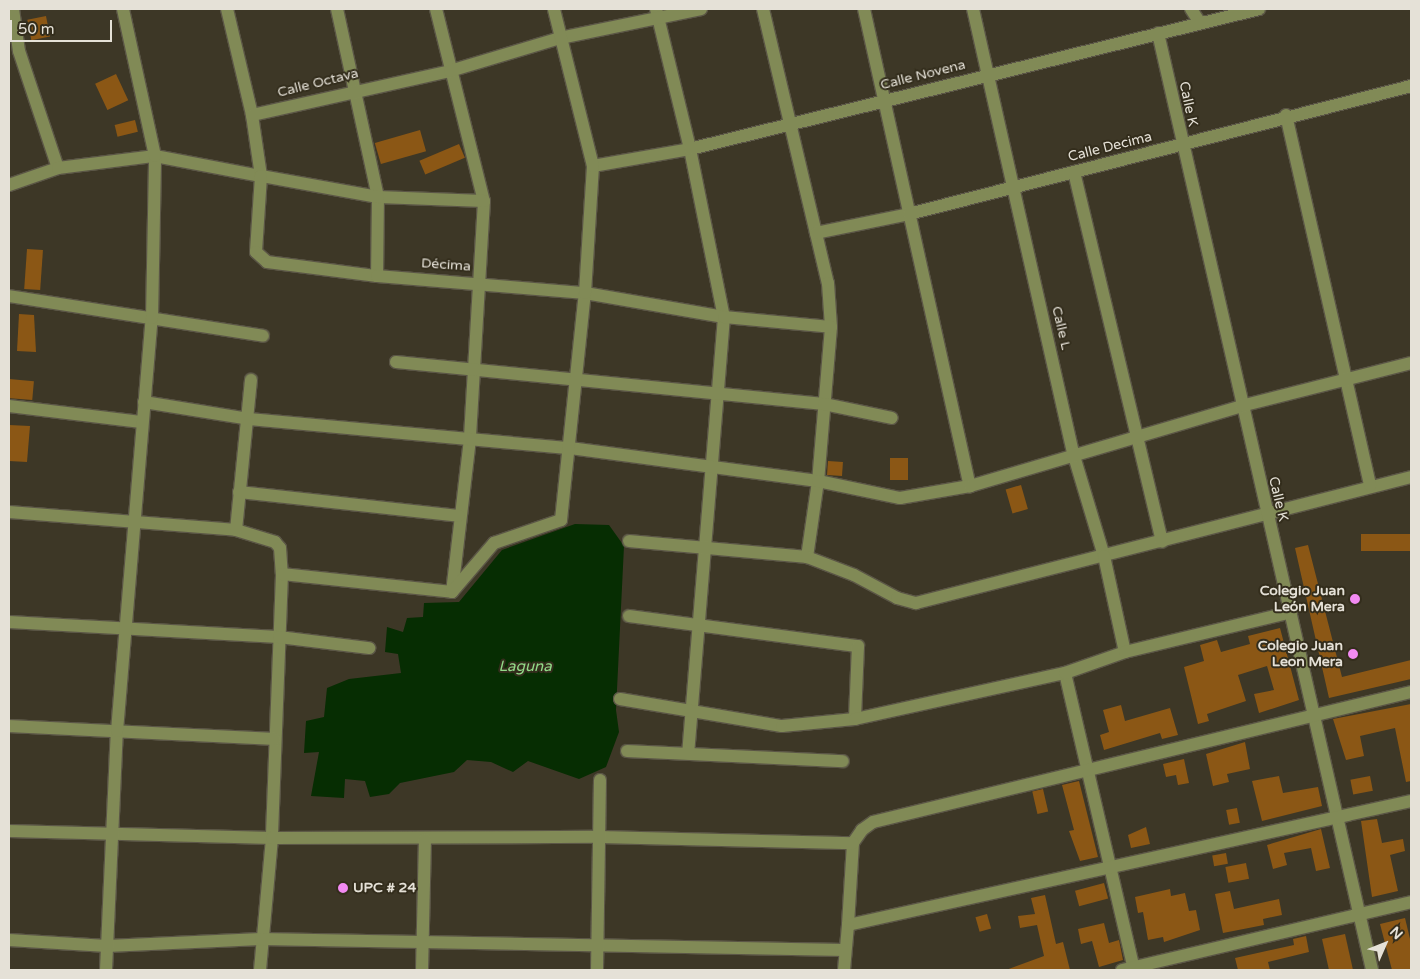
<!DOCTYPE html>
<meta charset="utf-8">
<style>
body{margin:0}
#map{position:relative;width:1420px;height:979px;overflow:hidden;background:#3d3726;font-family:"Varela Round",sans-serif}
div>[style]{position:absolute}
[style*='--x']{left:calc(var(--x)*1px);top:calc(var(--y)*1px);width:calc(var(--w)*1px);rotate:calc(var(--a)*1deg)}
.water>*{inset:0;background:#062d02}
.building>*{inset:0;background:#8b5715;transform-origin:0 0}
.roads{filter:drop-shadow(1px 0 #5b5646) drop-shadow(-1px 0 #5b5646) drop-shadow(0 1px #5b5646) drop-shadow(0 -1px #5b5646)}
.minor>*{height:12px;margin:-6px;padding:0 6px;transform-origin:6px;border-radius:6px;background:#818a56}
.dots>*{width:14px;height:14px;translate:-50% -50%;box-sizing:border-box;border:2px solid #332d1c;border-radius:50%}
span{translate:-50% -50%;white-space:nowrap;text-align:center;line-height:1.15;-webkit-text-stroke:4px #332d1c;paint-order:stroke}
.street-label{font-size:14px;color:#e5e1d7}
.poi-label{font-size:14px;color:#e5e1d7;font-weight:700}
.right{translate:-100% -50%;text-align:right}
.left{translate:0 -50%;text-align:left}
.water-label{font-size:15px;color:#93db89;font-style:italic}
.frame{position:absolute;inset:0;border:10px solid #e5e1d7;pointer-events:none}
.north{position:absolute;left:1360px;top:919px;width:50px;height:50px;-webkit-text-stroke:4px #332d1c;paint-order:stroke;rotate:46deg;font-size:14px;font-weight:700;line-height:20px;text-align:center;color:#e5e1d7}
.north::after{content:'';display:block;margin:auto;width:18px;height:22px;background:#e5e1d7;clip-path:polygon(50% 0,100% 100%,50% 72%,0 100%)}
.scale{position:absolute;left:10px;top:20px;width:102px;height:22px;box-sizing:border-box;border:2px solid #e5e1d7;border-top:0;padding-left:6px;font-size:15px;line-height:18px;white-space:nowrap;color:#e5e1d7;-webkit-text-stroke:4px #332d1c;paint-order:stroke}
</style>
<div id="map">
<div class="water">
<i style="clip-path:polygon(575px 524px,609px 525px,624px 546px,616px 710px,619px 732px,606px 767px,579px 779px,528px 761px,513px 772px,491px 762px,467px 760px,454px 772px,400px 783px,389px 794px,370px 797px,365px 781px,345px 779px,344px 798px,311px 796px,319px 752px,304px 753px,306px 721px,324px 717px,327px 688px,349px 679px,401px 673px,398px 654px,385px 652px,387px 627px,403px 632px,407px 618px,423px 617px,424px 603px,459px 602px,502px 550px)"></i>
</div>
<div class="building">
<i style="left:46px;top:16px;width:21px;height:19px;rotate:79deg"></i>
<i style="left:116px;top:74px;width:29px;height:23px;rotate:65deg"></i>
<i style="left:135px;top:120px;width:12px;height:21px;rotate:76deg"></i>
<i style="left:420px;top:130px;width:22px;height:47px;rotate:74deg"></i>
<i style="left:459px;top:144px;width:15px;height:43px;rotate:67deg"></i>
<i style="left:27px;top:249px;width:16px;height:40px;rotate:4deg"></i>
<i style="clip-path:polygon(19px 314px,34px 315px,36px 352px,17px 351px)"></i>
<i style="left:9px;top:379px;width:25px;height:19px;rotate:5deg"></i>
<i style="clip-path:polygon(9px 425px,30px 426px,27px 462px,9px 461px)"></i>
<i style="left:890px;top:458px;width:18px;height:22px"></i>
<i style="left:828px;top:461px;width:15px;height:14px;rotate:4deg"></i>
<i style="left:1021px;top:485px;width:25px;height:16px;rotate:74deg"></i>
<i style="left:1411px;top:534px;width:17px;height:50px;rotate:90deg"></i>
<i style="clip-path:polygon(1308px 545px,1342px 677px,1411px 660px,1411px 679px,1329px 698px,1295px 548px)"></i>
<i style="clip-path:polygon(1280px 628px,1299px 700px,1259px 713px,1254px 694px,1274px 690px,1267px 666px,1238px 675px,1246px 701px,1207px 714px,1209px 721px,1198px 724px,1184px 667px,1204px 661px,1200px 645px,1217px 640px,1221px 652px,1250px 644px,1248px 636px)"></i>
<i style="clip-path:polygon(1411px 704px,1411px 781px,1406px 782px,1395px 728px,1360px 736px,1364px 756px,1346px 760px,1333px 719px)"></i>
<i style="clip-path:polygon(1121px 705px,1125px 721px,1170px 708px,1178px 735px,1162px 739px,1160px 733px,1104px 750px,1100px 735px,1109px 732px,1103px 710px)"></i>
<i style="clip-path:polygon(1245px 742px,1250px 769px,1227px 774px,1229px 782px,1213px 786px,1206px 754px)"></i>
<i style="clip-path:polygon(1184px 759px,1189px 783px,1178px 785px,1176px 775px,1166px 777px,1163px 764px)"></i>
<i style="clip-path:polygon(1279px 776px,1283px 793px,1318px 787px,1322px 806px,1262px 821px,1252px 781px)"></i>
<i style="left:1370px;top:776px;width:15px;height:20px;rotate:79deg"></i>
<i style="clip-path:polygon(1079px 781px,1098px 857px,1080px 861px,1069px 831px,1074px 830px,1062px 785px)"></i>
<i style="left:1043px;top:789px;width:23px;height:11px;rotate:77deg"></i>
<i style="left:1237px;top:808px;width:15px;height:11px;rotate:79deg"></i>
<i style="clip-path:polygon(1377px 819px,1382px 843px,1403px 839px,1405px 851px,1390px 855px,1398px 891px,1372px 897px,1361px 821px)"></i>
<i style="clip-path:polygon(1146px 827px,1150px 844px,1131px 848px,1128px 835px)"></i>
<i style="clip-path:polygon(1321px 829px,1330px 868px,1316px 871px,1311px 848px,1284px 853px,1287px 865px,1273px 869px,1267px 845px)"></i>
<i style="left:1226px;top:853px;width:11px;height:14px;rotate:80deg"></i>
<i style="left:1246px;top:863px;width:16px;height:21px;rotate:79deg"></i>
<i style="left:1104px;top:883px;width:16px;height:30px;rotate:75deg"></i>
<i style="clip-path:polygon(1170px 889px,1171px 896px,1185px 893px,1189px 911px,1196px 910px,1200px 930px,1164px 942px,1163px 937px,1148px 940px,1143px 912px,1138px 913px,1135px 897px)"></i>
<i style="clip-path:polygon(1230px 891px,1234px 909px,1279px 899px,1282px 915px,1263px 919px,1264px 925px,1223px 933px,1215px 894px)"></i>
<i style="clip-path:polygon(1045px 895px,1056px 944px,1063px 942px,1070px 970px,1006px 970px,1044px 956px,1037px 925px,1020px 928px,1018px 916px,1035px 914px,1031px 898px)"></i>
<i style="left:987px;top:914px;width:15px;height:12px;rotate:74deg"></i>
<i style="clip-path:polygon(1405px 918px,1411px 943px,1411px 970px,1392px 970px,1380px 924px)"></i>
<i style="clip-path:polygon(1104px 923px,1109px 943px,1119px 940px,1123px 960px,1099px 967px,1092px 941px,1081px 944px,1078px 929px)"></i>
<i style="clip-path:polygon(1345px 934px,1353px 970px,1329px 970px,1322px 939px)"></i>
<i style="clip-path:polygon(1306px 936px,1309px 952px,1268px 962px,1270px 970px,1238px 970px,1235px 958px,1294px 945px,1293px 939px)"></i>
</div>
<div class="roads">
<div class="minor">
<i style="--x:13;--y:9;--w:42;--a:81.9"></i>
<i style="--x:19;--y:51;--w:123;--a:71.6"></i>
<i style="--x:227;--y:9;--w:109;--a:76.7"></i>
<i style="--x:337;--y:9;--w:192;--a:77.7"></i>
<i style="--x:378;--y:197;--w:79;--a:90.7"></i>
<i style="--x:436;--y:9;--w:198;--a:76"></i>
<i style="--x:484;--y:201;--w:238;--a:93.4"></i>
<i style="--x:470;--y:439;--w:154;--a:96.7"></i>
<i style="--x:656;--y:9;--w:144;--a:76.3"></i>
<i style="--x:690;--y:149;--w:171;--a:78.6"></i>
<i style="--x:724;--y:317;--w:436;--a:94.7"></i>
<i style="--x:763;--y:9;--w:282;--a:76.7"></i>
<i style="--x:828;--y:283;--w:44;--a:86.1"></i>
<i style="--x:831;--y:327;--w:155;--a:94.8"></i>
<i style="--x:818;--y:481;--w:77;--a:98.2"></i>
<i style="--x:807;--y:557;--w:50;--a:21"></i>
<i style="--x:854;--y:575;--w:49;--a:28.1"></i>
<i style="--x:897;--y:598;--w:20;--a:15"></i>
<i style="--x:916;--y:603;--w:511;--a:-14.28"></i>
<i style="--x:864;--y:9;--w:489;--a:77.5"></i>
<i style="--x:973;--y:9;--w:458;--a:77.3"></i>
<i style="--x:1074;--y:456;--w:104;--a:73.3"></i>
<i style="--x:1104;--y:556;--w:98;--a:77.7"></i>
<i style="--x:1191;--y:9;--w:17;--a:57"></i>
<i style="--x:1158;--y:33;--w:961;--a:77.13"></i>
<i style="--x:1286;--y:115;--w:380;--a:77.2"></i>
<i style="--x:593;--y:166;--w:98;--a:-9.9"></i>
<i style="--x:690;--y:149;--w:586;--a:-13.82"></i>
<i style="--x:1074;--y:172;--w:380;--a:76.6"></i>
<i style="--x:9;--y:185;--w:52;--a:-19.1"></i>
<i style="--x:58;--y:168;--w:98;--a:-7.1"></i>
<i style="--x:155;--y:156;--w:108;--a:10.7"></i>
<i style="--x:261;--y:176;--w:62;--a:-98.4"></i>
<i style="--x:252;--y:115;--w:203;--a:-12.5"></i>
<i style="--x:450;--y:71;--w:115;--a:-16.7"></i>
<i style="--x:560;--y:38;--w:144;--a:-11.6"></i>
<i style="--x:484;--y:201;--w:106;--a:-177.8"></i>
<i style="--x:378;--y:197;--w:119;--a:-169.8"></i>
<i style="--x:261;--y:176;--w:76;--a:93.8"></i>
<i style="--x:256;--y:252;--w:15;--a:42"></i>
<i style="--x:267;--y:262;--w:111;--a:7.3"></i>
<i style="--x:377;--y:276;--w:209;--a:4.7"></i>
<i style="--x:585;--y:293;--w:141;--a:9.8"></i>
<i style="--x:724;--y:317;--w:107;--a:5.3"></i>
<i style="--x:816;--y:233;--w:95;--a:-11.5"></i>
<i style="--x:909;--y:214;--w:518;--a:-14.3"></i>
<i style="--x:9;--y:296;--w:257;--a:8.9"></i>
<i style="--x:396;--y:362;--w:430;--a:5.6"></i>
<i style="--x:824;--y:404;--w:69;--a:11.6"></i>
<i style="--x:144;--y:402;--w:106;--a:9.2"></i>
<i style="--x:249;--y:419;--w:322;--a:5.2"></i>
<i style="--x:570;--y:448;--w:250;--a:7.6"></i>
<i style="--x:818;--y:481;--w:84;--a:11.7"></i>
<i style="--x:900;--y:498;--w:71;--a:-9.7"></i>
<i style="--x:970;--y:486;--w:283;--a:-16.4"></i>
<i style="--x:1241;--y:406;--w:175;--a:-14.2"></i>
<i style="--x:9;--y:406;--w:133;--a:6.9"></i>
<i style="--x:239;--y:492;--w:221;--a:6.2"></i>
<i style="--x:9;--y:512;--w:228;--a:4.5"></i>
<i style="--x:236;--y:530;--w:41;--a:17.1"></i>
<i style="--x:275;--y:542;--w:8;--a:50"></i>
<i style="--x:280;--y:548;--w:26;--a:86"></i>
<i style="--x:282;--y:574;--w:264;--a:92.2"></i>
<i style="--x:272;--y:838;--w:133;--a:95.2"></i>
<i style="--x:236;--y:530;--w:151;--a:-84.3"></i>
<i style="--x:629;--y:541;--w:179;--a:5.1"></i>
<i style="--x:282;--y:574;--w:171;--a:6"></i>
<i style="--x:452;--y:592;--w:65;--a:-49.4"></i>
<i style="--x:494;--y:543;--w:71;--a:-18.9"></i>
<i style="--x:561;--y:520;--w:228;--a:-84"></i>
<i style="--x:585;--y:293;--w:127;--a:-86.4"></i>
<i style="--x:593;--y:166;--w:162;--a:-104"></i>
<i style="--x:629;--y:616;--w:231;--a:7.5"></i>
<i style="--x:858;--y:646;--w:73;--a:92.4"></i>
<i style="--x:9;--y:622;--w:270;--a:3.2"></i>
<i style="--x:279;--y:637;--w:91;--a:7"></i>
<i style="--x:1065;--y:673;--w:305;--a:76.9"></i>
<i style="--x:1411;--y:692;--w:553;--a:166.42"></i>
<i style="--x:873;--y:822;--w:14;--a:144"></i>
<i style="--x:862;--y:830;--w:16;--a:125"></i>
<i style="--x:853;--y:843;--w:82;--a:93.5"></i>
<i style="--x:848;--y:925;--w:576;--a:-12.42"></i>
<i style="--x:620;--y:699;--w:164;--a:9.5"></i>
<i style="--x:782;--y:726;--w:73;--a:-5.5"></i>
<i style="--x:855;--y:719;--w:215;--a:-12.4"></i>
<i style="--x:1065;--y:673;--w:64;--a:-19.3"></i>
<i style="--x:1125;--y:652;--w:171;--a:-13.5"></i>
<i style="--x:9;--y:726;--w:266;--a:2.8"></i>
<i style="--x:627;--y:751;--w:216;--a:2.7"></i>
<i style="--x:9;--y:831;--w:263;--a:1.5"></i>
<i style="--x:272;--y:838;--w:328;--a:-0.2"></i>
<i style="--x:600;--y:837;--w:253;--a:1.4"></i>
<i style="--x:9;--y:940;--w:98;--a:3.5"></i>
<i style="--x:107;--y:946;--w:154;--a:-2.6"></i>
<i style="--x:261;--y:939;--w:584;--a:1.08"></i>
<i style="--x:106;--y:970;--w:239;--a:-87.4"></i>
<i style="--x:117;--y:731;--w:414;--a:-85.2"></i>
<i style="--x:152;--y:318;--w:162;--a:-88.9"></i>
<i style="--x:155;--y:156;--w:150;--a:-102.3"></i>
<i style="--x:422;--y:970;--w:131;--a:-88.7"></i>
<i style="--x:597;--y:970;--w:190;--a:-89.1"></i>
<i style="--x:844;--y:970;--w:45;--a:-84.9"></i>
<i style="--x:1122;--y:970;--w:297;--a:-13.2"></i>
</div>
</div>
<div class="dots">
<i style="left:1355px;top:599px;background:#f28af2"></i>
<i style="left:1353px;top:654px;background:#f28af2"></i>
<i style="left:343px;top:888px;background:#f28af2"></i>
</div>
<div class="street-label">
<span style="left:923px;top:75px;rotate:-14deg">Calle Novena</span>
<span style="left:318px;top:83px;rotate:-14deg">Calle Octava</span>
<span style="left:1188px;top:104px;rotate:78deg">Calle K</span>
<span style="left:1110px;top:147px;rotate:-14deg">Calle Decima</span>
<span style="left:446px;top:265px;rotate:4deg">Décima</span>
<span style="left:1061px;top:328px;rotate:77deg">Calle L</span>
<span style="left:1278px;top:499px;rotate:77deg">Calle K</span>
</div>
<div class="poi-label">
<span class="right" style="left:1345px;top:599px">Colegio Juan<br>León Mera</span>
<span class="right" style="left:1343px;top:654px">Colegio Juan<br>Leon Mera</span>
<span class="left" style="left:353px;top:888px">UPC # 24</span>
</div>
<div class="water-label">
<span style="left:525px;top:667px">Laguna</span>
</div>
<div class="frame"></div>
<div class="north">N</div>
<div class="scale">50 m</div>
</div>
